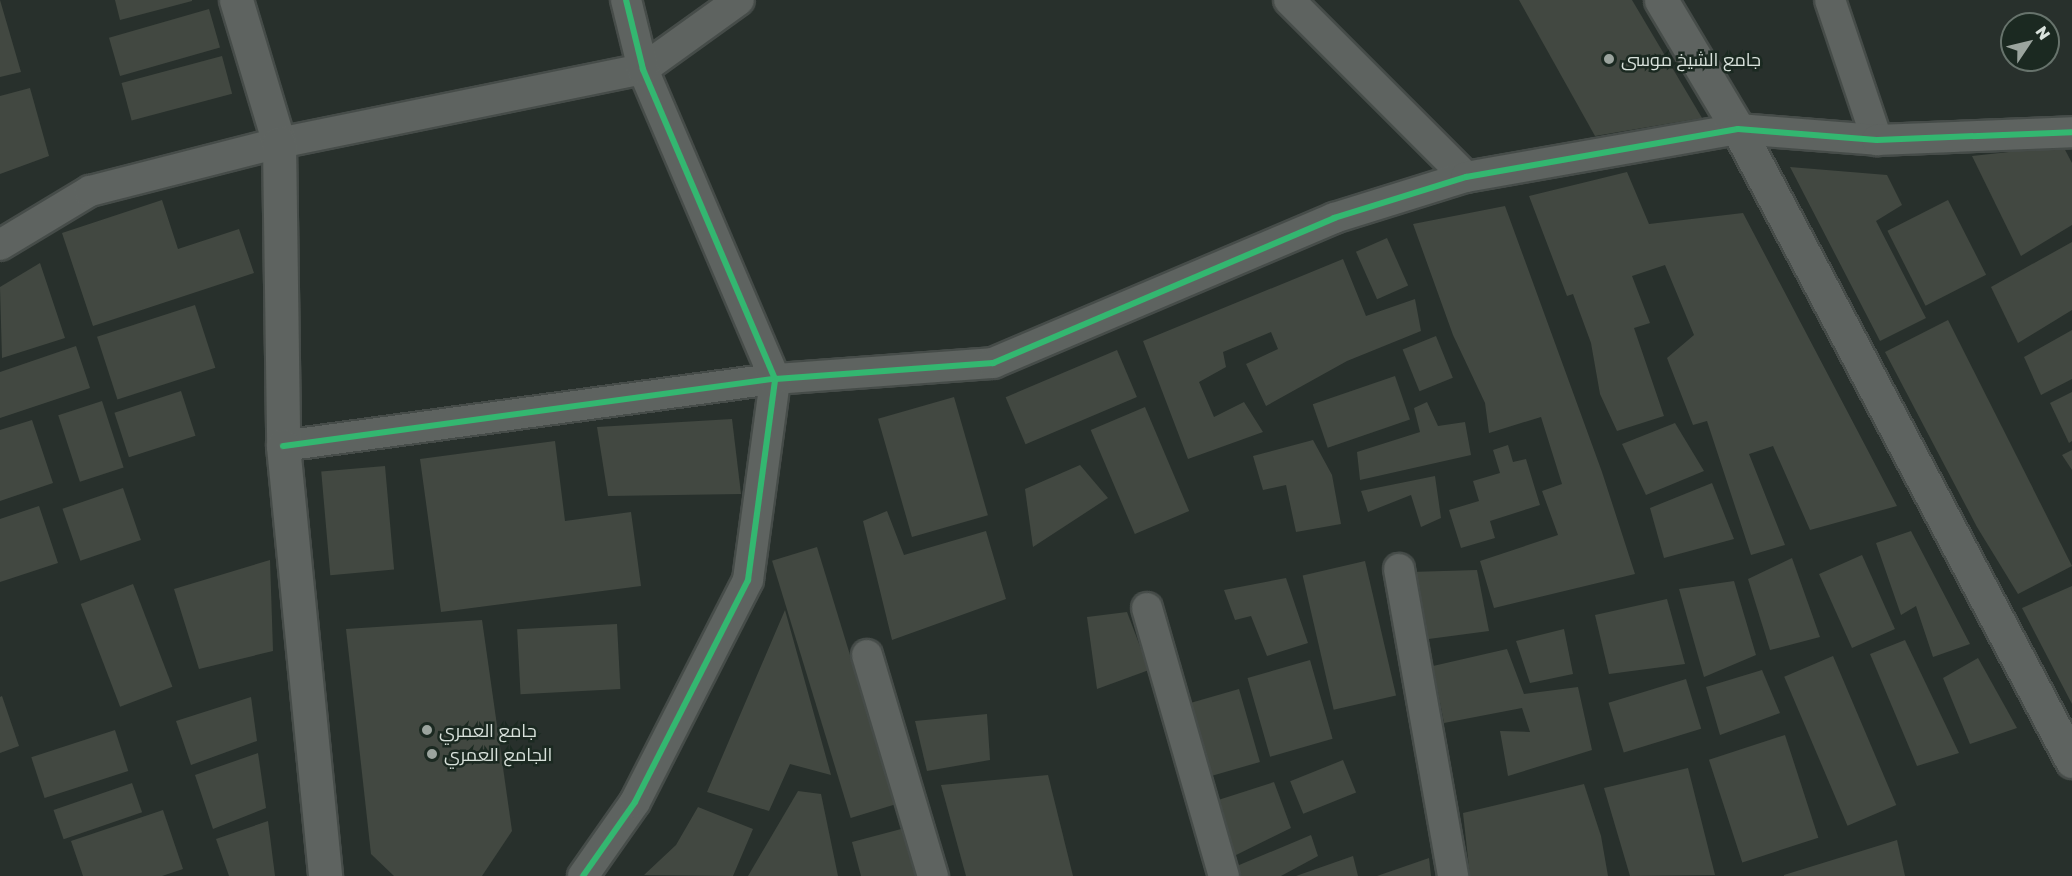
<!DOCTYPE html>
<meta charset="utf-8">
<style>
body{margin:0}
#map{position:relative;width:2072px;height:876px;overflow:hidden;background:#28302c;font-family:"Golos Text",Cairo,sans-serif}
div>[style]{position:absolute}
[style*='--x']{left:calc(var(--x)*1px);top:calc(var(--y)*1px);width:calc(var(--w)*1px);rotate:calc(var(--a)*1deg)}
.building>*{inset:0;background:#424841;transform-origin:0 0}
.roads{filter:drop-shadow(2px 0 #464c49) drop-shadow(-2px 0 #464c49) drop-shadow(0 2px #464c49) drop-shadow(0 -2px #464c49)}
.minor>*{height:30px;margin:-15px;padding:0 15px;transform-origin:15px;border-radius:15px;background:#5e6360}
.tertiary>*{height:33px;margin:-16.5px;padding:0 16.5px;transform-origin:16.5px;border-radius:16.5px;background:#5e6360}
.cycleway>*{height:6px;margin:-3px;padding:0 3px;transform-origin:3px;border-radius:3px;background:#33b770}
.dots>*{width:16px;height:16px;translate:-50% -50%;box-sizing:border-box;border:3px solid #1b2921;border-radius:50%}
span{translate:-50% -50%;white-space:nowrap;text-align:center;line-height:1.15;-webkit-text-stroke:5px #1b2921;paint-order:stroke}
.poi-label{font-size:18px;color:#d9e2dc}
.left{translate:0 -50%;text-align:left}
.north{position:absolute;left:2000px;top:12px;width:60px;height:60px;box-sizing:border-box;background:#1b2921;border:2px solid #67736c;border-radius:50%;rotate:55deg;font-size:16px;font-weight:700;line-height:24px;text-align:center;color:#d9e2dc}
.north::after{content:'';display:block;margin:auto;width:21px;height:27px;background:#9ba49e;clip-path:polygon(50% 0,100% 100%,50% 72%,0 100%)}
</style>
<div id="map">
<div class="building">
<i style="clip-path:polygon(0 0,21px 72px,0 77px)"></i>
<i style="clip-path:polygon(115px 0,192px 0,192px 1px,120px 20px)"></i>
<i style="clip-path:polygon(1519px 0,1632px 0,1702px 118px,1595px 136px)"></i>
<i style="left:209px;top:9px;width:40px;height:104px;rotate:74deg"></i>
<i style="left:222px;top:56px;width:39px;height:104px;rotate:75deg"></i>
<i style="clip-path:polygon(30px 88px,49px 156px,0 174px,0 96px)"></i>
<i style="clip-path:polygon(2063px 146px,2072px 163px,2072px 225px,2021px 256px,1972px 156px)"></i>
<i style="clip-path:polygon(1790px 167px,1887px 175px,1902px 205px,1876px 221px,1926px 318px,1880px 341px)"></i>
<i style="clip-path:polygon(1627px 172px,1649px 224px,1743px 213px,1897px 506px,1810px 530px,1773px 446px,1749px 454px,1785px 545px,1751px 555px,1707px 421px,1693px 425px,1667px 358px,1694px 335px,1665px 265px,1632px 276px,1650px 323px,1634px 328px,1664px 416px,1617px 431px,1600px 394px,1591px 343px,1573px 294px,1567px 296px,1529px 196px)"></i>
<i style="clip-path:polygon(162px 200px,178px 249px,239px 229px,254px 273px,93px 326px,62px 233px)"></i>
<i style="left:1948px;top:200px;width:84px;height:68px;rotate:63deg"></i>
<i style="clip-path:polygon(1505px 206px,1602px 472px,1635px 574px,1494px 608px,1480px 561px,1558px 535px,1542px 491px,1562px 484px,1541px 417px,1489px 433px,1485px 403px,1453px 335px,1413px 224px)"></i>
<i style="left:1387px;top:238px;width:52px;height:34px;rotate:66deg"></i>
<i style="clip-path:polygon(2072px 242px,2072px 310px,2018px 343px,1991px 287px)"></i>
<i style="clip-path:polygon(1343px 259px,1366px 316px,1415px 299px,1421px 331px,1347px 361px,1266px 406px,1246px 364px,1278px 349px,1271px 332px,1223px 352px,1226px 367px,1199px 382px,1214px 417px,1244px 402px,1263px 432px,1188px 459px,1143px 341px)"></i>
<i style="clip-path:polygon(40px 263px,65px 338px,2px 358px,0 287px)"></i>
<i style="left:195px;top:305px;width:66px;height:103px;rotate:72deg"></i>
<i style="clip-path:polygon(1948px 320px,2072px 566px,2018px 594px,1977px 527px,1885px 352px)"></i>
<i style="clip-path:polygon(2072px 330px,2072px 379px,2041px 395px,2024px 357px)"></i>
<i style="left:1436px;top:336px;width:45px;height:36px;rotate:68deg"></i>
<i style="clip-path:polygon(76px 346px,90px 388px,0 418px,0 372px)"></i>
<i style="left:1117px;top:350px;width:51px;height:121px;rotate:67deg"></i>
<i style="left:1395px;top:376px;width:46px;height:87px;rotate:71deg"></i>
<i style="left:181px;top:391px;width:47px;height:70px;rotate:72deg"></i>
<i style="clip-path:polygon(2072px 392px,2072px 441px,2069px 443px,2050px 403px)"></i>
<i style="left:954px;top:397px;width:123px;height:79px;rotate:74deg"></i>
<i style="left:102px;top:401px;width:70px;height:46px;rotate:72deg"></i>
<i style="clip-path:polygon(1427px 402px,1438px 426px,1465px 422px,1471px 455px,1360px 480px,1357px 452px,1420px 432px,1414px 408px)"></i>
<i style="left:1145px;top:407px;width:113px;height:59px;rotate:67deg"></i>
<i style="clip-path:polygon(732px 419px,741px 494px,608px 496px,597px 427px)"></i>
<i style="clip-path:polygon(32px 420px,53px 483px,0 501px,0 430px)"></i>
<i style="clip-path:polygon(1675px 423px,1704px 471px,1646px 495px,1622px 444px)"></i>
<i style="clip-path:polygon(1313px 440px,1332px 475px,1341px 524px,1296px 532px,1286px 485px,1263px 490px,1253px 456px)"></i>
<i style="clip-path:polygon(555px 441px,565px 521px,631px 512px,641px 586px,441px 612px,420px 459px)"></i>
<i style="clip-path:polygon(1508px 445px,1513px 462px,1526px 459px,1540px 505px,1490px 521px,1495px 538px,1461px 548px,1449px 510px,1479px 501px,1473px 481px,1500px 473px,1493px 450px)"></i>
<i style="clip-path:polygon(2072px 450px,2072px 470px,2062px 455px)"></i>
<i style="clip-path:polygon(1080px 465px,1108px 498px,1033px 547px,1025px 489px)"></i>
<i style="left:385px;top:466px;width:104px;height:64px;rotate:85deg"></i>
<i style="clip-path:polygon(1435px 476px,1441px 518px,1421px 527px,1411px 495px,1368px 512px,1361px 491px)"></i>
<i style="clip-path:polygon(1712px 483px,1734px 539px,1664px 558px,1650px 508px)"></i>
<i style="left:123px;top:488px;width:55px;height:64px;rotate:71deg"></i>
<i style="clip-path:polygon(39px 506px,58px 563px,0 582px,0 519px)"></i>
<i style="clip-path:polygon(887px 511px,904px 555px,986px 531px,1006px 599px,892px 640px,863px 521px)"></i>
<i style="clip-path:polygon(1911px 531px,1970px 644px,1933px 657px,1916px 606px,1901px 615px,1876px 543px)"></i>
<i style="left:817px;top:547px;width:269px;height:47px;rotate:73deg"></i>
<i style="left:1862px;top:555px;width:81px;height:47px;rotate:66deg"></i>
<i style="clip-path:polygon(1792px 558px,1820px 637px,1770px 650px,1748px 579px)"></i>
<i style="clip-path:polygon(270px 560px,273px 651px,199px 669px,174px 589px)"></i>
<i style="left:1365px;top:561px;width:138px;height:64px;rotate:77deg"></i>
<i style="clip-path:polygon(1477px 570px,1489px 631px,1421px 640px,1410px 572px)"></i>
<i style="clip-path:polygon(1286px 578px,1308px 643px,1267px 656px,1251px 616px,1235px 620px,1224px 590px)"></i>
<i style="clip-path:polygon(1734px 581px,1756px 655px,1704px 677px,1679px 589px)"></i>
<i style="left:133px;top:584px;width:110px;height:56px;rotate:69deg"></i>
<i style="clip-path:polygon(2072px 586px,2072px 704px,2022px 608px)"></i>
<i style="clip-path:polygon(1667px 599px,1685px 664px,1609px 674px,1595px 615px)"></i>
<i style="clip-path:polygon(785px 610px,831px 775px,790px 764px,769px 811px,707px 792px)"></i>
<i style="clip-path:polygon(1127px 612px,1149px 670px,1097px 689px,1087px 617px)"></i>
<i style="clip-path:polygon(482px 620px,512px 831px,482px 876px,394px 876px,371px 854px,346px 629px)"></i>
<i style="left:617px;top:624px;width:65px;height:100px;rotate:87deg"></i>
<i style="clip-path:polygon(1564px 629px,1573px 674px,1530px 683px,1516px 641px)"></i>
<i style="clip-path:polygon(1905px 640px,1959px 753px,1917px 766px,1870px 654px)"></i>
<i style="clip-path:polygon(1507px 649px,1524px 694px,1578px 687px,1592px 750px,1508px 776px,1500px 731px,1530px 732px,1522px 708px,1444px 723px,1433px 666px)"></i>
<i style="left:1833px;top:656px;width:162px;height:53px;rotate:67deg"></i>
<i style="clip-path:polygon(1978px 658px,2017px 728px,1970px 744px,1943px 678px)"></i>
<i style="left:1310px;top:660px;width:82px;height:65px;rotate:74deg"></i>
<i style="clip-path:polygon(1762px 670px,1780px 713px,1720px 735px,1706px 687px)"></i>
<i style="left:1686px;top:679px;width:52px;height:81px;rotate:73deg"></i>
<i style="left:1239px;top:689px;width:76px;height:57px;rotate:74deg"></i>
<i style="clip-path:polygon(2px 696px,19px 746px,0 753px,0 697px)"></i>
<i style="clip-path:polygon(251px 697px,257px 741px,191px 765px,176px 721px)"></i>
<i style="clip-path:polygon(987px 714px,990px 760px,927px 771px,915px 721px)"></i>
<i style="left:115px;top:730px;width:43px;height:88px;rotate:72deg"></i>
<i style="left:1785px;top:735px;width:108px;height:80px;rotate:72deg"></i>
<i style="clip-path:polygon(258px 753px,266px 808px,213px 829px,195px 775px)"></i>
<i style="left:1343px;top:760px;width:35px;height:57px;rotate:68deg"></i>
<i style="clip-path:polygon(1688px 768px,1715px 875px,1630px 876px,1604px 788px)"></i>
<i style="clip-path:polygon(1048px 775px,1073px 876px,966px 876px,941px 785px)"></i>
<i style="clip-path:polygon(1274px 782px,1291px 828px,1230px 858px,1212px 802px)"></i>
<i style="left:132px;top:783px;width:31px;height:83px;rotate:71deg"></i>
<i style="clip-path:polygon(1584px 784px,1601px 836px,1608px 876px,1470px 876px,1463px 813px)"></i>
<i style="clip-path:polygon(798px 791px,821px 794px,838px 876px,748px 876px)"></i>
<i style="clip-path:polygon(698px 807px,753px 829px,733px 876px,644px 875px,676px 845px)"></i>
<i style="clip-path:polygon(163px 810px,183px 869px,162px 876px,83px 876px,71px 841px)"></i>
<i style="clip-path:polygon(268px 821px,275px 876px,229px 876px,216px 839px)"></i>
<i style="clip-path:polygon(905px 828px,917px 876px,861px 876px,852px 842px)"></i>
<i style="clip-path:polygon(1311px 835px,1318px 856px,1281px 876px,1235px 876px,1232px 868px)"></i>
<i style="clip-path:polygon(1897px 840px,1905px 876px,1784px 876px,1784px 875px)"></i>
<i style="clip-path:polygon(1353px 856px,1358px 876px,1296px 876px)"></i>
<i style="clip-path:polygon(1429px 858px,1431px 876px,1377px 876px)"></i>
</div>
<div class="roads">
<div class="minor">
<i style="--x:1289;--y:0;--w:250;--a:45"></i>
<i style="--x:1830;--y:0;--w:148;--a:71.4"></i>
<i style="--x:0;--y:245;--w:105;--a:-31"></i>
<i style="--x:90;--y:191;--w:195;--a:-14.3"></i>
<i style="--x:279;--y:143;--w:371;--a:-11.5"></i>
<i style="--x:643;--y:69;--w:118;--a:-35.7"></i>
<i style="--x:283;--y:446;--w:497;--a:-7.8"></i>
<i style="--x:775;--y:379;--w:219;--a:-4.2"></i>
<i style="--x:993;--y:363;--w:371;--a:-23"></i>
<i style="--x:1334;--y:218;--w:138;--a:-17.3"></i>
<i style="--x:1466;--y:177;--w:276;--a:-10"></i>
<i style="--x:1738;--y:129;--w:139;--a:4.5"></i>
<i style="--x:1877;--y:140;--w:195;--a:-2.3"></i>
<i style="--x:1399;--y:569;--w:312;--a:80"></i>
<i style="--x:1147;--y:608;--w:279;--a:74"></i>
<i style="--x:867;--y:655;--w:231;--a:73.4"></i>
<i style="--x:583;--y:876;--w:90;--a:-54.9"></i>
<i style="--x:635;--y:802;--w:249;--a:-63"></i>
<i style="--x:748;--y:580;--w:203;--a:-82.3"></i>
<i style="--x:775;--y:379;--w:337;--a:-113.1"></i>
<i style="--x:643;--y:69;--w:71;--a:-103.8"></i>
</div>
<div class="tertiary">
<i style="--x:236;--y:0;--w:149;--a:73.3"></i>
<i style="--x:279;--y:143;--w:303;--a:89.2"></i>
<i style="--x:283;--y:446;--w:432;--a:84.4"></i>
<i style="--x:1661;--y:0;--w:150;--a:59.2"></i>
<i style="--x:1738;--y:129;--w:715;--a:62.14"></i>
</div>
</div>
<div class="cycleway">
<i style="--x:283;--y:446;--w:497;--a:-7.8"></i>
<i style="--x:775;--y:379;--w:219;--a:-4.2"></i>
<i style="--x:993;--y:363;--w:371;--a:-23"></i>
<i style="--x:1334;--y:218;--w:138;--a:-17.3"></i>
<i style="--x:1466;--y:177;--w:276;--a:-10"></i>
<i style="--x:1738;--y:129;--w:139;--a:4.5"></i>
<i style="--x:1877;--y:140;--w:195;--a:-2.3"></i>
<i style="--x:583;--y:876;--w:90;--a:-54.9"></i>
<i style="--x:635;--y:802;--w:249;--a:-63"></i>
<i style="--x:748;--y:580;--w:203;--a:-82.3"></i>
<i style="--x:775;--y:379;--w:337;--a:-113.1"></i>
<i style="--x:643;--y:69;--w:71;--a:-103.8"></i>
</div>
<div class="dots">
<i style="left:1609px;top:59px;background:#9ba49e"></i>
<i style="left:427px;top:730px;background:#9ba49e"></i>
<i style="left:432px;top:754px;background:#9ba49e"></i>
</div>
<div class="poi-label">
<span class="left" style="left:1621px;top:59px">جامع الشيخ موسى</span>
<span class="left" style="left:439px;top:730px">جامع العمري</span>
<span class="left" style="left:444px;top:754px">الجامع العمري</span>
</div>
<div class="north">N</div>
</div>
